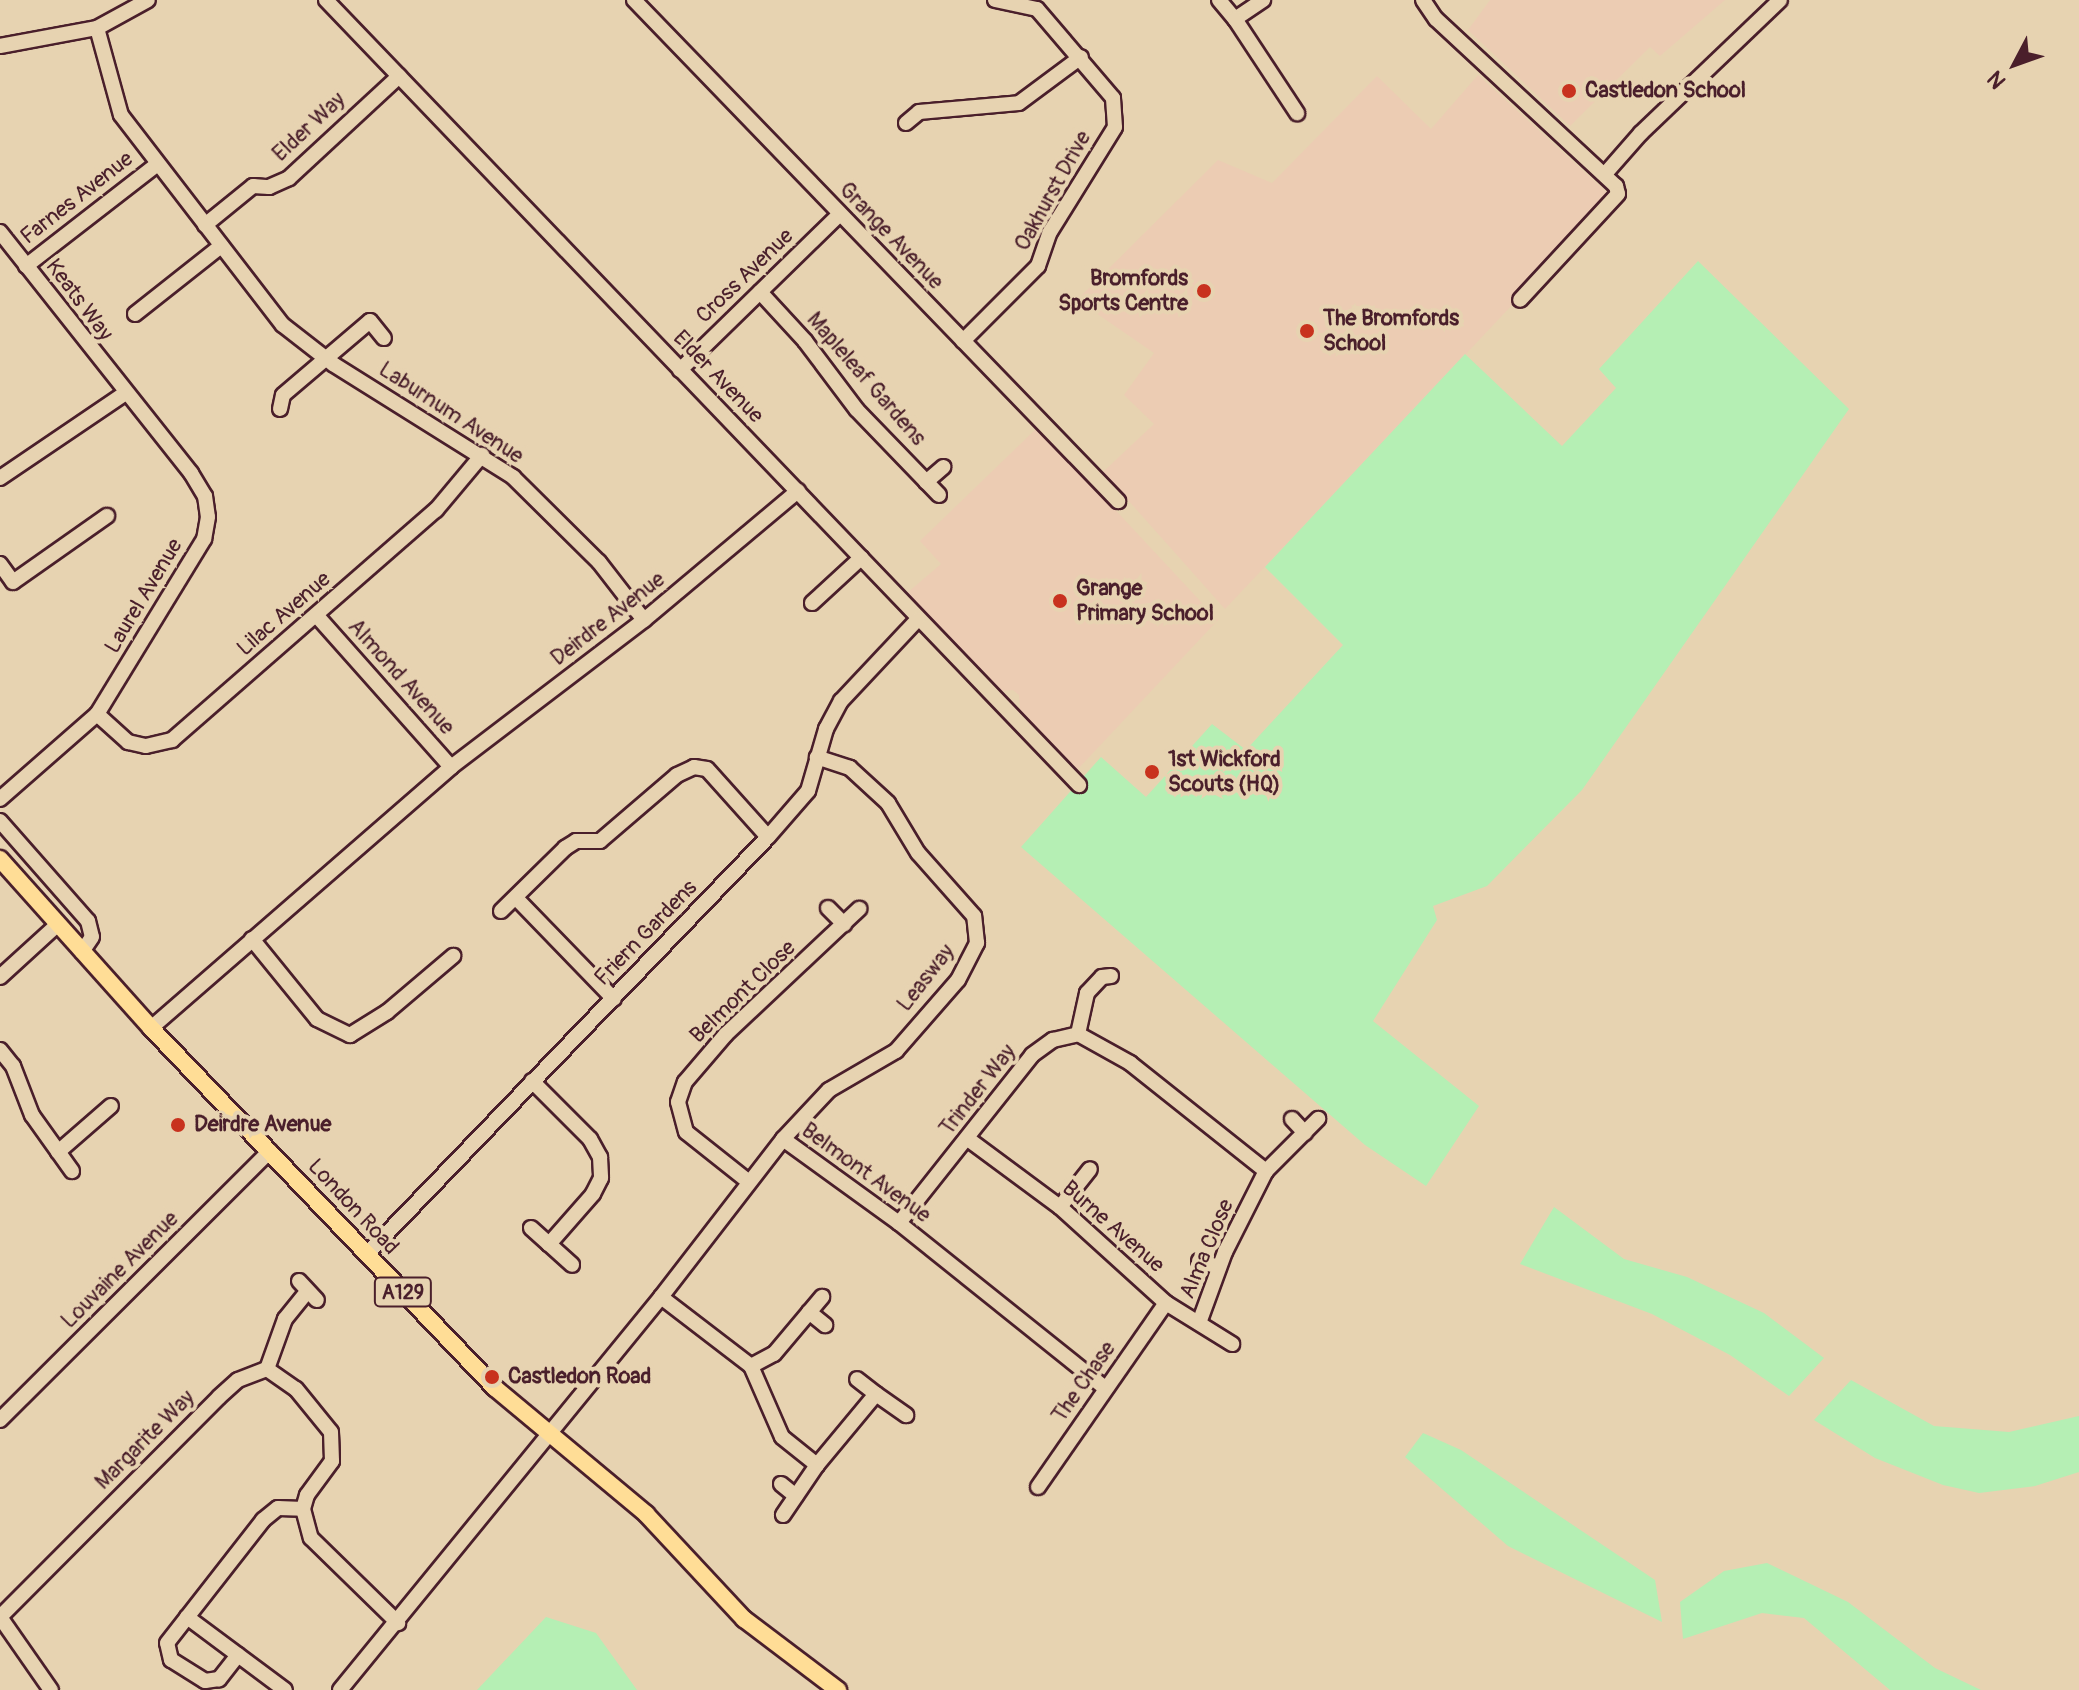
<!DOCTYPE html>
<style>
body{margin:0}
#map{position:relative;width:2079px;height:1690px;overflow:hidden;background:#e7d3b1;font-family:Pangolin,sans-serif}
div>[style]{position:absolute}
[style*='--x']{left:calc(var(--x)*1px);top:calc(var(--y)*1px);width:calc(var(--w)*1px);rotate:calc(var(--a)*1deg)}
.built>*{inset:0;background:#ecccb3}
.green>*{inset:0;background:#b5efb4}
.roads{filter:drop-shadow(2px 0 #4a1f2b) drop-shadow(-2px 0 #4a1f2b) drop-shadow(0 2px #4a1f2b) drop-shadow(0 -2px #4a1f2b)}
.minor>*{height:14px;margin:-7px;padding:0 7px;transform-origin:7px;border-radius:7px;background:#e7d3b1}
.major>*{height:16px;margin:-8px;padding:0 8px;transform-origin:8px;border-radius:8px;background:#ffdd96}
.dots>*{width:22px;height:22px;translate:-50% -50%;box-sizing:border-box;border:4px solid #e7d3b1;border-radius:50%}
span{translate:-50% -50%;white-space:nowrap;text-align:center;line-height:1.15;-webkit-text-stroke:8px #e7d3b1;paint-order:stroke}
.shield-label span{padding:2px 6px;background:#e7d3b1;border:2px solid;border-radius:6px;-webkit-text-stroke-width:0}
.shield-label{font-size:20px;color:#4a1f2b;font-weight:700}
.poi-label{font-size:22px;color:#4a1f2b;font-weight:700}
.left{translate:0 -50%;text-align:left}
.right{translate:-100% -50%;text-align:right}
.street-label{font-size:22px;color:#4a1f2b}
.north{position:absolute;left:1975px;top:24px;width:80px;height:80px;-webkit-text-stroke:6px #e7d3b1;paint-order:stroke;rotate:229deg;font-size:22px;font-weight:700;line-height:32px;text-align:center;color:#4a1f2b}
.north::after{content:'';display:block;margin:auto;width:28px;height:36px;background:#4a1f2b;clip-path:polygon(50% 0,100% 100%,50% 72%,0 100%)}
</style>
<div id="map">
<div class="built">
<i style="clip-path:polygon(1490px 0,1725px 0,1660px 56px,1650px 47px,1570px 126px,1468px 30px)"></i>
<i style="clip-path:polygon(1478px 75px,1613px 198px,1225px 609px,1103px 472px,1154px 424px,1124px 395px,1154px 353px,1077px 300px,1218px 160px,1272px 183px,1377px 76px,1431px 129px)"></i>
<i style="clip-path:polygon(1038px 427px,1218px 620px,1077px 770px,1020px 710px,1019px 695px,1013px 690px,1002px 691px,907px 593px,941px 564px,920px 541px)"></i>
</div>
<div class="green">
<i style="clip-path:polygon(1698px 261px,1849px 409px,1582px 790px,1487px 886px,1433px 906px,1437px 920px,1373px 1021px,1479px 1106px,1426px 1186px,1365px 1145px,1021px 847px,1101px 757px,1146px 797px,1212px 724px,1246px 750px,1343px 645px,1265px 567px,1465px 354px,1562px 446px,1616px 388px,1599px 369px)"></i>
<i style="clip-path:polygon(1554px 1207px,1624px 1259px,1687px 1277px,1764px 1313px,1824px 1358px,1789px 1396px,1730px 1355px,1652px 1314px,1520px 1264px)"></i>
<i style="clip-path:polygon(1851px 1380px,1934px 1426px,2009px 1432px,2079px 1416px,2079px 1472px,2035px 1486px,1979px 1493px,1943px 1485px,1875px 1458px,1814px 1420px)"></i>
<i style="clip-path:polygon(1423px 1433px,1461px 1450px,1655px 1580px,1662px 1622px,1508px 1546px,1405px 1457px)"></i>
<i style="clip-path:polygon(1767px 1563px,1848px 1602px,1935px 1668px,1981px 1690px,1890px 1690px,1804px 1618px,1762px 1613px,1683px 1639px,1680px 1602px,1724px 1571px)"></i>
<i style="clip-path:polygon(546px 1617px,596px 1633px,637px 1690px,477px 1690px)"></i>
</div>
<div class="roads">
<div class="minor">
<i style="--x:326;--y:0;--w:1088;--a:46.19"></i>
<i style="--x:634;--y:0;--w:697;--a:45.99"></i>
<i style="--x:1219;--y:0;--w:25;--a:50"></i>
<i style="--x:1235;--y:19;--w:34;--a:-34"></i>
<i style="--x:1423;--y:0;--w:23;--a:56"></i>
<i style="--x:1436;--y:19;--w:246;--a:42.9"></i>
<i style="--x:1616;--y:186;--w:8;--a:76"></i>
<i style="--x:1618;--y:194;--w:144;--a:132.8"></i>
<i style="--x:1235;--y:19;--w:113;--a:56.6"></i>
<i style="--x:97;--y:28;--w:90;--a:74.6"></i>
<i style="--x:121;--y:115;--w:265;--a:52.4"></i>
<i style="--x:283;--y:325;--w:63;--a:38"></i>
<i style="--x:333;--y:364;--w:213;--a:32.1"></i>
<i style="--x:513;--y:477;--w:121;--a:44.7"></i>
<i style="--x:599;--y:562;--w:73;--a:52.2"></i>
<i style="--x:0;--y:46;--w:99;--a:-10.5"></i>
<i style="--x:97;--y:28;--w:58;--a:-28.8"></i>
<i style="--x:906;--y:123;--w:17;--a:-40"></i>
<i style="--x:919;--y:112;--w:100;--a:-5.1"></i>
<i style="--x:1019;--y:103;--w:77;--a:-36.6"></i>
<i style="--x:1605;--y:174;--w:55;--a:-48.7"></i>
<i style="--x:1641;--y:133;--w:192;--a:-43.7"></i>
<i style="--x:205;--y:225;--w:62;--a:-39.1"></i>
<i style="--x:253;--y:186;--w:16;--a:4"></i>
<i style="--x:269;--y:187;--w:22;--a:-24"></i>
<i style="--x:289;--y:178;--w:150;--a:-42.8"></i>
<i style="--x:0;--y:232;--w:308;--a:51.6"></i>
<i style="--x:191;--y:473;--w:27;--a:59"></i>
<i style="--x:205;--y:496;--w:21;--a:82"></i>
<i style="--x:208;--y:517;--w:22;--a:100"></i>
<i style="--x:204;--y:539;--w:205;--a:121.4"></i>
<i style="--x:97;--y:714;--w:129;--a:138.8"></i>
<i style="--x:26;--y:266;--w:165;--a:-37.8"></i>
<i style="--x:760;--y:292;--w:67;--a:47.4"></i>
<i style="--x:805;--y:341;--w:86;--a:53"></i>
<i style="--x:857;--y:410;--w:118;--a:46"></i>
<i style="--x:135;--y:314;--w:110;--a:-38.3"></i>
<i style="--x:963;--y:341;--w:106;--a:-45"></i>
<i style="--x:1038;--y:266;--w:36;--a:-71"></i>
<i style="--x:1050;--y:232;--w:123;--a:-58.2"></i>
<i style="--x:1115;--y:127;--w:29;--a:-94"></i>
<i style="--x:1113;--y:98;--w:117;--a:-130.5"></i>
<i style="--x:1037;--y:9;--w:43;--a:-167.9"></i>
<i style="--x:680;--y:370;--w:223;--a:-44.3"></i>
<i style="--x:280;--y:409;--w:14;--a:-78"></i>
<i style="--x:283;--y:395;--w:114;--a:-40.4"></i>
<i style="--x:370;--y:321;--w:22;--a:51"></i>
<i style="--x:0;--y:478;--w:150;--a:-34.1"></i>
<i style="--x:926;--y:482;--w:23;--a:-41"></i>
<i style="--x:0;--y:564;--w:22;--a:54"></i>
<i style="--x:13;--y:582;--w:115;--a:-35.1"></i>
<i style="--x:812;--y:603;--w:67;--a:-42.6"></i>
<i style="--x:317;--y:616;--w:202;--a:48.4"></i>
<i style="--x:97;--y:714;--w:42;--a:42.1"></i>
<i style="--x:128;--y:742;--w:18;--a:13"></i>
<i style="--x:146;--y:746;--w:27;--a:-13"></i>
<i style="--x:172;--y:740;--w:350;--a:-41.1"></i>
<i style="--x:436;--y:510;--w:72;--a:-50.1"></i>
<i style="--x:0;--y:821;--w:133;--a:48.7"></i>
<i style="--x:88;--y:921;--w:16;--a:76"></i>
<i style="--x:92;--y:937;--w:18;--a:124"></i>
<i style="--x:517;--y:899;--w:139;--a:45.9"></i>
<i style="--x:828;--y:908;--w:23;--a:45"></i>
<i style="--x:501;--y:911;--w:90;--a:-44.5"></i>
<i style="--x:565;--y:848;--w:13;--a:-32"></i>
<i style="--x:576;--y:841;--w:24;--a:0"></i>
<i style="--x:600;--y:841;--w:101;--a:-40.6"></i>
<i style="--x:677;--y:775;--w:19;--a:-25"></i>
<i style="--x:694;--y:767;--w:13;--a:9"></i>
<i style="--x:707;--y:769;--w:91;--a:48.1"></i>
<i style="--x:252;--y:939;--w:103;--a:50.9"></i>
<i style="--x:317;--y:1019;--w:37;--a:26"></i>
<i style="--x:350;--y:1035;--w:44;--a:-31.9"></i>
<i style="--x:387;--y:1012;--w:87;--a:-40.3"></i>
<i style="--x:0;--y:977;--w:77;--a:-42.4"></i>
<i style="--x:151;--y:1028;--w:398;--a:-41"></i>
<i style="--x:451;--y:767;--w:243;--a:-37.3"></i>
<i style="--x:644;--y:620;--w:201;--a:-40"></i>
<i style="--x:1078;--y:1034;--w:42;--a:-77.6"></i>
<i style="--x:1087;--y:993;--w:22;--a:-47"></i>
<i style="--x:1102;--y:977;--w:9;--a:-6"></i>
<i style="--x:0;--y:1050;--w:21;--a:51"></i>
<i style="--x:13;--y:1066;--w:53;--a:68.8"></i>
<i style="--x:32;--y:1115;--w:69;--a:54.5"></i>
<i style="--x:532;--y:1081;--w:82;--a:45"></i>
<i style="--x:590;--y:1139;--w:21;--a:61"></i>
<i style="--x:600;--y:1157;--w:21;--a:87"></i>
<i style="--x:601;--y:1178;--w:18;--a:117"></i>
<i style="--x:593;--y:1194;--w:67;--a:131.3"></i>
<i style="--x:549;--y:1244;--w:31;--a:42"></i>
<i style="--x:1292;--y:1119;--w:19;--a:47"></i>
<i style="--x:783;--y:1139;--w:67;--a:-46.8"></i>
<i style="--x:829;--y:1090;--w:78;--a:-30.2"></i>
<i style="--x:896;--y:1051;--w:94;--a:-48.9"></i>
<i style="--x:958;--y:980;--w:42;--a:-62.8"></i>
<i style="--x:977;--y:943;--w:27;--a:-96"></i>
<i style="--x:974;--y:916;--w:84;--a:-131.6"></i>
<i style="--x:918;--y:853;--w:58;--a:-121"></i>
<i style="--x:888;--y:803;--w:52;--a:-137.4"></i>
<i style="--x:850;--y:768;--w:35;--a:-162"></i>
<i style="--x:968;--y:1139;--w:114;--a:36.5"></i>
<i style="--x:1060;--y:1207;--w:143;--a:42.2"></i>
<i style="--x:1166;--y:1303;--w:78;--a:31.8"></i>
<i style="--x:58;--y:1152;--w:70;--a:-41"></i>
<i style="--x:749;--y:1182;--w:80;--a:-141.6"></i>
<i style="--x:686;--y:1132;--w:31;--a:-105"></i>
<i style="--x:678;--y:1102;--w:21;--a:-71"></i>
<i style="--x:685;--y:1082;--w:63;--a:-49.5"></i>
<i style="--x:726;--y:1034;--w:183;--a:-43.2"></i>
<i style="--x:1060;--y:1207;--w:48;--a:-51.7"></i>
<i style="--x:899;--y:1223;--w:214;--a:-51.6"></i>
<i style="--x:1032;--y:1055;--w:26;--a:-36"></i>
<i style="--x:1053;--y:1040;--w:26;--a:-13"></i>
<i style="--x:1078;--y:1034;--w:60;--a:29.1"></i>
<i style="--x:1130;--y:1063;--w:174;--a:38.5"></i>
<i style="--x:531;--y:1228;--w:24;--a:42"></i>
<i style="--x:367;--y:1254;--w:579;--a:-46.12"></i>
<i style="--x:768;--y:837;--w:61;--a:-49"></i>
<i style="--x:808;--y:791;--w:65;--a:-73.8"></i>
<i style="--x:826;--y:729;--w:32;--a:-62"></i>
<i style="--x:841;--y:701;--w:112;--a:-46.8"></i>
<i style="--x:1199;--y:1261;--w:21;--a:17"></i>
<i style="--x:299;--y:1281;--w:26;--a:47"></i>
<i style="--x:661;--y:1297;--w:113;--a:37.5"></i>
<i style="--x:751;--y:1366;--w:77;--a:66.4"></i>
<i style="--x:782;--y:1437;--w:45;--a:38.7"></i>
<i style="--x:809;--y:1312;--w:21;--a:39"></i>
<i style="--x:1199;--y:1323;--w:76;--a:-69.9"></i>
<i style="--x:1225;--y:1252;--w:91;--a:-63.2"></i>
<i style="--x:1266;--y:1171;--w:74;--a:-45"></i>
<i style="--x:751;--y:1366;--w:26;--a:-28"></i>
<i style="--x:774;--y:1354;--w:75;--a:-49.9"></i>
<i style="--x:267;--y:1369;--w:35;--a:35"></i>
<i style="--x:296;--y:1389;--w:55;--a:50.9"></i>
<i style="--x:331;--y:1432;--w:29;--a:88"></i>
<i style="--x:332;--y:1461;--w:42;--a:126.3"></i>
<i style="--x:307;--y:1495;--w:15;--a:106"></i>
<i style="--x:303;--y:1509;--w:30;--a:75"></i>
<i style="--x:311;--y:1538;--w:122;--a:44.3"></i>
<i style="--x:267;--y:1369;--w:53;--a:-70.2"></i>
<i style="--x:285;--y:1319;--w:36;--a:-51"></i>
<i style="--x:876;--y:1394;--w:37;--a:35"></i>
<i style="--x:0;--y:1420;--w:381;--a:-44.9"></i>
<i style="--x:781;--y:1484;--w:19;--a:39"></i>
<i style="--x:1038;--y:1487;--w:224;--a:-55.2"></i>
<i style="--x:783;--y:1515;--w:60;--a:-55.8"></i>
<i style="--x:817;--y:1465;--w:92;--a:-50.3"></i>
<i style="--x:876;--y:1394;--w:24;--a:-142"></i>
<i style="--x:0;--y:1617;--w:310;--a:-45.1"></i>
<i style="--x:219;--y:1397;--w:25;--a:-42"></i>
<i style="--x:238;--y:1380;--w:31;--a:-21"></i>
<i style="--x:0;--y:1617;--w:89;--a:55.1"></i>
<i style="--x:187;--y:1617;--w:122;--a:36.7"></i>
<i style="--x:238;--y:1655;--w:31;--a:128"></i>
<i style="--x:219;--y:1679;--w:14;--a:172"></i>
<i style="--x:205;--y:1681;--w:40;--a:-148"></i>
<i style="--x:171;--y:1660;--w:17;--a:-103"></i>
<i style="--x:167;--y:1643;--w:156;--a:-52"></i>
<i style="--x:263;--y:1520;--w:19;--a:-39"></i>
<i style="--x:278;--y:1508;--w:25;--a:2"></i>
<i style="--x:340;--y:1690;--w:507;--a:-50.76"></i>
<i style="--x:661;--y:1297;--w:200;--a:-52.3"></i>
<i style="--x:783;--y:1139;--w:143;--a:35.9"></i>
<i style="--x:899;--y:1223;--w:265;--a:38.7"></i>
</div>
<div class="major">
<i style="--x:0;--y:859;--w:227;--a:48.2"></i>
<i style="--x:151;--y:1028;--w:498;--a:46.3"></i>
<i style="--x:495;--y:1388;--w:197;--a:39.8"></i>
<i style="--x:646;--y:1514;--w:144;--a:47"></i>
<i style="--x:744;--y:1619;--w:118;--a:37.1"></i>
</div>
</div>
<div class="dots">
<i style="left:1569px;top:91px;background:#c8321e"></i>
<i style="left:1204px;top:291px;background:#c8321e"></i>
<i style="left:1307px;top:331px;background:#c8321e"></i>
<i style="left:1060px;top:601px;background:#c8321e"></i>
<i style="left:1152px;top:772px;background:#c8321e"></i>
<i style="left:178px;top:1125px;background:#c8321e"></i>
<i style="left:492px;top:1377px;background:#c8321e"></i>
</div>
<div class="shield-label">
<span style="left:403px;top:1292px">A129</span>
</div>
<div class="poi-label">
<span class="left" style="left:1585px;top:91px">Castledon School</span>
<span class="right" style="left:1188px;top:291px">Bromfords<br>Sports Centre</span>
<span class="left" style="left:1323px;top:331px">The Bromfords<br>School</span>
<span class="left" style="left:1076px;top:601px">Grange<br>Primary School</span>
<span class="left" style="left:1168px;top:772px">1st Wickford<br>Scouts (HQ)</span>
<span class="left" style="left:194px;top:1125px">Deirdre Avenue</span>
<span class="left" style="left:508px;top:1377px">Castledon Road</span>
</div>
<div class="street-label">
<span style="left:309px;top:127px;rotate:-43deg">Elder Way</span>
<span style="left:1053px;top:191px;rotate:-61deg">Oakhurst Drive</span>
<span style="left:77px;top:198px;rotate:-38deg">Farnes Avenue</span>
<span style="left:891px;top:236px;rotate:46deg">Grange Avenue</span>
<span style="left:745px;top:276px;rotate:-44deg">Cross Avenue</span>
<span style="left:79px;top:300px;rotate:53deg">Keats Way</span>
<span style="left:718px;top:377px;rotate:46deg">Elder Avenue</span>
<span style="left:866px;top:379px;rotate:49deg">Mapleleaf Gardens</span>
<span style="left:451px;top:413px;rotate:33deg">Laburnum Avenue</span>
<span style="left:144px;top:596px;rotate:-59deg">Laurel Avenue</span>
<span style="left:284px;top:614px;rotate:-41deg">Lilac Avenue</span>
<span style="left:608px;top:619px;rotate:-38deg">Deirdre Avenue</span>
<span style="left:401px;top:677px;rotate:48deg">Almond Avenue</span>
<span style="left:646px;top:933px;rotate:-46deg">Friern Gardens</span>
<span style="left:926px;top:978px;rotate:-52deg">Leasway</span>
<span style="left:743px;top:992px;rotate:-44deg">Belmont Close</span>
<span style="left:978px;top:1090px;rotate:-52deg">Trinder Way</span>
<span style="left:866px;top:1173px;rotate:36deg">Belmont Avenue</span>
<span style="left:353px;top:1207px;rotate:47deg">London Road</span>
<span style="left:1113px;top:1227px;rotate:41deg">Burne Avenue</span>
<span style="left:1207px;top:1249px;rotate:-67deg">Alma Close</span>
<span style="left:120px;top:1270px;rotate:-45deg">Louvaine Avenue</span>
<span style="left:1084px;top:1382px;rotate:-55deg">The Chase</span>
<span style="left:145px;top:1440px;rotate:-45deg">Margarite Way</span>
</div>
<div class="north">N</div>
</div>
